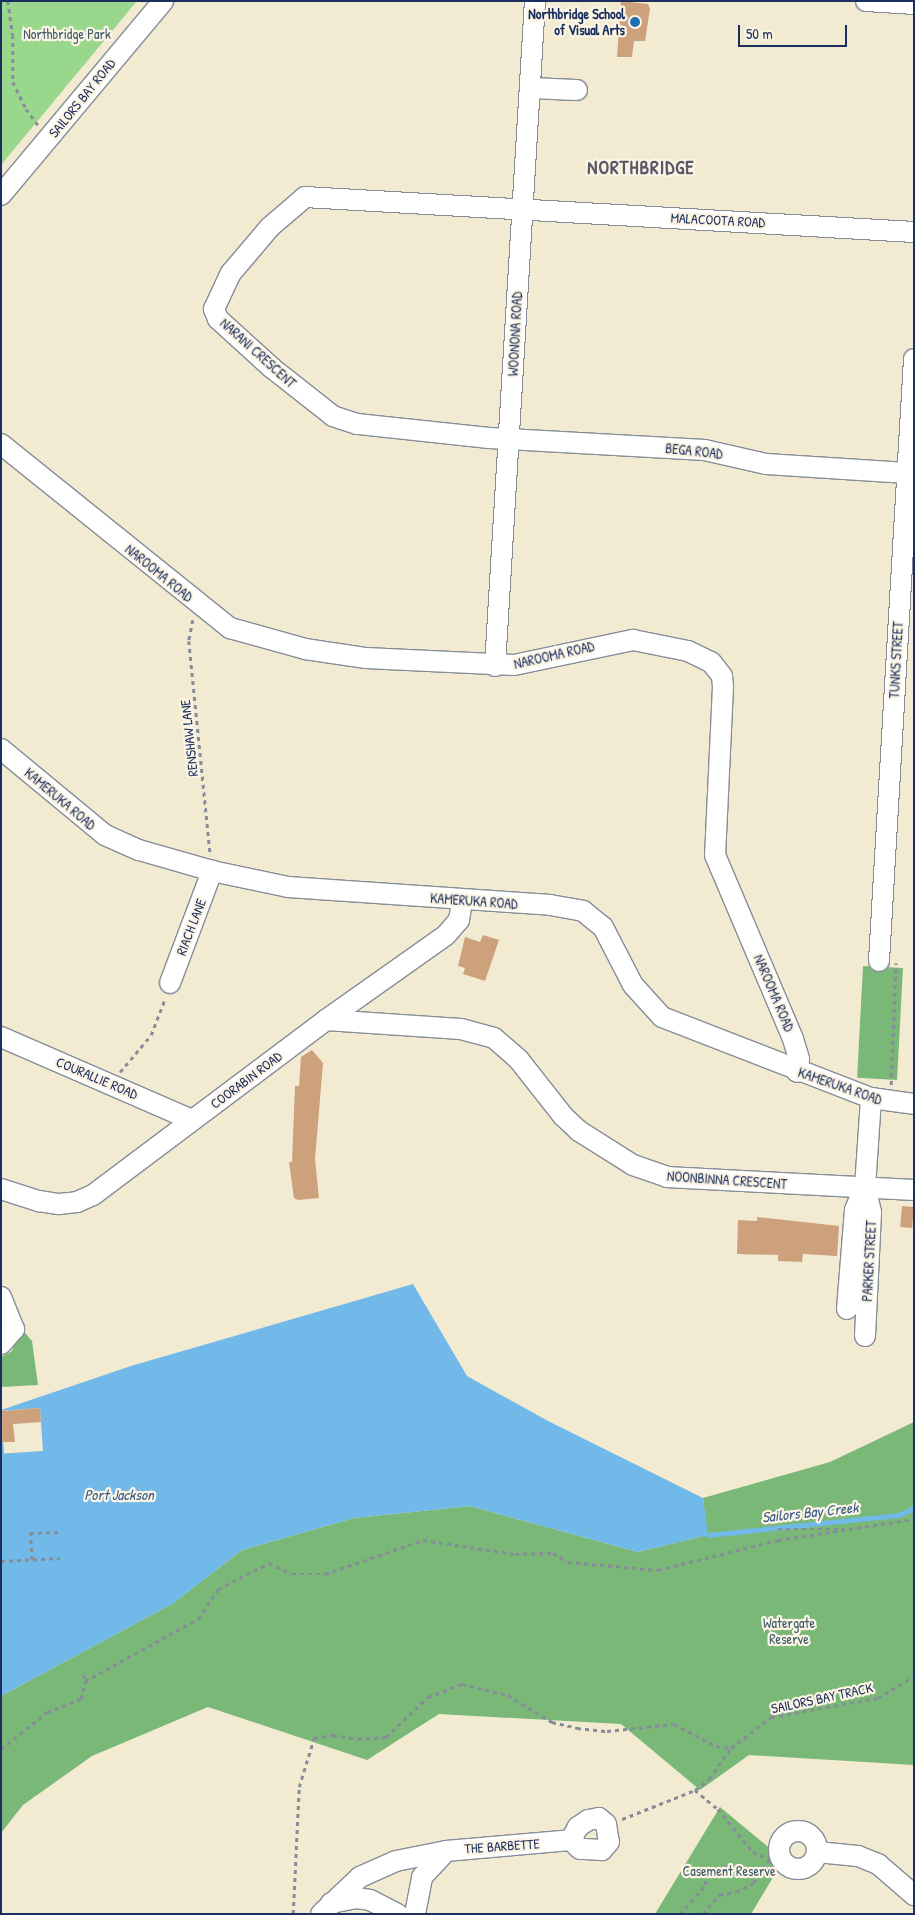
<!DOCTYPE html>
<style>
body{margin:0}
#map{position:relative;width:915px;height:1915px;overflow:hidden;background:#f2ebd2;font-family:"Patrick Hand",sans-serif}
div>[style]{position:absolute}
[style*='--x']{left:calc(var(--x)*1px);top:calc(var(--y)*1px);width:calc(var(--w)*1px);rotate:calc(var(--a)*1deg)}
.green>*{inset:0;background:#99d78d}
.forest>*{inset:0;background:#7ab878;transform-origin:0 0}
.water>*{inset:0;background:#71b9e9}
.pier>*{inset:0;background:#f2ebd2;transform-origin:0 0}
.stream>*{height:4.5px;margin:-2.25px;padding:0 2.25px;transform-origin:2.25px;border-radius:2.25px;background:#71b9e9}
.building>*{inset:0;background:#cca17b;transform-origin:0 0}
.path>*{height:2.5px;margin-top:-1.25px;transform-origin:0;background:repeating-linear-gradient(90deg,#868d98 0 4px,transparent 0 8px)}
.roads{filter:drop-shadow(1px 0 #868d98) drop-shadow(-1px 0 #868d98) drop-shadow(0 1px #868d98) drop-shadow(0 -1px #868d98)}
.minor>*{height:20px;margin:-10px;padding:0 10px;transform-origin:10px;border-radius:10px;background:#fff}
.minor>.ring{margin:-10px;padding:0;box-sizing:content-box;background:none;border:20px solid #fff;border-radius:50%}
.dots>*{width:14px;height:14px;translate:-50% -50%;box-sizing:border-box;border:2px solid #fcf5e5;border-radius:50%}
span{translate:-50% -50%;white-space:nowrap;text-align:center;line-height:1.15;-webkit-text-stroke:4.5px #fcf5e5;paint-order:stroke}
.poi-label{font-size:14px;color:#1b2f5e;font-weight:700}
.right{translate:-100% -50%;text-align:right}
.park-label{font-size:14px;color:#3a596a}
.street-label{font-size:14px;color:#1b2f5e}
.water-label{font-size:15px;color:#355888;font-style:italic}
.district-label{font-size:19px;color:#595768;font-weight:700;letter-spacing:1px}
.frame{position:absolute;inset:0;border:2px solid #1b2f5e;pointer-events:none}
.scale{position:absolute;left:738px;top:25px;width:109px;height:22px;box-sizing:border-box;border:2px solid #1b2f5e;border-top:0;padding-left:6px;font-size:15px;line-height:18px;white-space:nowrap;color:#1b2f5e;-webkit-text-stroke:4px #fcf5e5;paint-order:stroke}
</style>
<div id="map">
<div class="green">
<i style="clip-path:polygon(1px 1px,137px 1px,1px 165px)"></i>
</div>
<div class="forest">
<i style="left:863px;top:966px;width:40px;height:112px;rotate:3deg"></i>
<i style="clip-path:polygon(21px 1328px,32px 1341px,38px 1385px,1px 1387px,1px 1357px,12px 1351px)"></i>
<i style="clip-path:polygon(914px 1422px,914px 1765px,749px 1755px,700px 1790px,621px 1724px,439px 1714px,367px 1760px,208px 1707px,92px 1756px,23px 1805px,1px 1833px,1px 1696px,172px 1604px,242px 1550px,354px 1518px,470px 1506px,638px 1552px,707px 1535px,703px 1498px,830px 1462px)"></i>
<i style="clip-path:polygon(720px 1807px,778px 1855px,781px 1864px,751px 1914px,655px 1914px)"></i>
</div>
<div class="water">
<i style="clip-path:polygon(413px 1284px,467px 1376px,548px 1421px,703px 1498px,708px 1535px,638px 1552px,470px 1506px,354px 1518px,242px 1550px,172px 1604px,1px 1696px,1px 1410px,131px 1366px)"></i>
</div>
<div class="pier">
<i style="left:40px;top:1408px;width:43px;height:39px;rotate:86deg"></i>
</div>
<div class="stream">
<i style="--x:708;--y:1535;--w:192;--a:-6"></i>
<i style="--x:899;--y:1515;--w:17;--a:-25"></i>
</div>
<div class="building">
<i style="clip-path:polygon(621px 1px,648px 4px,650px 9px,645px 41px,634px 41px,632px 57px,617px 57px)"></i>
<i style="clip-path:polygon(483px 935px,499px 940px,485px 981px,463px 974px,465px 968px,458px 966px,465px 937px,480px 942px)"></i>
<i style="clip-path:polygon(312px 1050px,323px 1063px,315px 1159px,319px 1198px,298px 1200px,294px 1198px,289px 1162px,292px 1162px,295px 1086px,299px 1086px,301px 1057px)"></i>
<i style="left:902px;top:1206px;width:12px;height:21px;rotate:5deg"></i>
<i style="clip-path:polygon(757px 1217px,839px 1226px,837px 1256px,803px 1254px,802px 1262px,778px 1261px,778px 1255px,737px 1254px,738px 1220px,757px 1221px)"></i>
<i style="clip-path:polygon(40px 1408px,41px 1422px,13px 1424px,15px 1442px,1px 1442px,1px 1411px)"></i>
</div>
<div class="path">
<i style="--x:8;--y:1;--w:34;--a:82"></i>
<i style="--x:13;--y:35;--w:47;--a:90"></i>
<i style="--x:13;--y:82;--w:30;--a:64"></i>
<i style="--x:26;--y:109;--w:20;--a:53"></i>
<i style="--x:193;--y:620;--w:21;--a:101"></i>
<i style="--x:189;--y:641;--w:213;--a:84.3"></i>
<i style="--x:120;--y:1072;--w:48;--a:-50"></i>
<i style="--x:151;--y:1035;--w:39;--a:-69"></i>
<i style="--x:891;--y:1085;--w:122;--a:-87.7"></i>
<i style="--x:778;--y:1529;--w:66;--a:0"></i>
<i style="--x:32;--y:1560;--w:27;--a:-94"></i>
<i style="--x:30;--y:1533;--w:29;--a:-2"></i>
<i style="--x:1;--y:1561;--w:59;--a:-2.9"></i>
<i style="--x:84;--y:1675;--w:6;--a:81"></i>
<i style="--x:1;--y:1749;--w:59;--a:-38.8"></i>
<i style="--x:47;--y:1712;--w:36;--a:-21"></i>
<i style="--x:81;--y:1699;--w:18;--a:-77"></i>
<i style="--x:85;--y:1681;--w:129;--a:-28.8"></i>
<i style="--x:198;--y:1619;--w:36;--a:-56"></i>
<i style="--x:218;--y:1589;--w:57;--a:-27"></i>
<i style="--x:269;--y:1563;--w:25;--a:26"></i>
<i style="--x:292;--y:1574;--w:33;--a:0"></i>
<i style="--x:325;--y:1574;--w:104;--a:-19.1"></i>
<i style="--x:423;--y:1540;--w:93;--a:8.7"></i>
<i style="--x:515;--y:1554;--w:38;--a:-2"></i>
<i style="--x:553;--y:1553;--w:17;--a:31"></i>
<i style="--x:568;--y:1562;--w:90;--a:5.1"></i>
<i style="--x:658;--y:1570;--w:124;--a:-14"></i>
<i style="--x:778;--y:1540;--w:138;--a:-8.8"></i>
<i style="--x:695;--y:1790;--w:30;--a:40"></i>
<i style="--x:718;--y:1809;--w:55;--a:50.9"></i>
<i style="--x:753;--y:1852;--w:19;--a:25"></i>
<i style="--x:770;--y:1860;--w:11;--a:-22"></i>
<i style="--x:622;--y:1819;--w:79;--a:-21.7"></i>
<i style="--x:695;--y:1790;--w:18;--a:-38"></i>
<i style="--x:709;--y:1779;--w:38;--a:-55"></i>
<i style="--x:731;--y:1748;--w:51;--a:-37.8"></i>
<i style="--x:771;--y:1717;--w:109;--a:-10.1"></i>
<i style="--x:878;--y:1698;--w:42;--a:-31.4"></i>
<i style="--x:293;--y:1914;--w:127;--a:-87.3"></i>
<i style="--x:299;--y:1787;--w:51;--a:-73"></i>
<i style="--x:314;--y:1738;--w:19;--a:-9"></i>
<i style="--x:333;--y:1735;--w:25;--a:9"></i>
<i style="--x:358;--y:1739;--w:28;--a:-4"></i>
<i style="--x:386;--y:1737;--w:58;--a:-43.6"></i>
<i style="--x:428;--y:1697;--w:36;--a:-21"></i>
<i style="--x:462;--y:1684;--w:47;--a:13.4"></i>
<i style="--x:508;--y:1695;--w:52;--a:31.5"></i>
<i style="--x:552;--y:1722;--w:26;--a:13"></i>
<i style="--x:577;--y:1728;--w:30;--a:6"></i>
<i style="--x:607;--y:1731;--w:67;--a:-6"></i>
<i style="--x:674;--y:1724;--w:47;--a:27.6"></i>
<i style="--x:716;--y:1746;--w:15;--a:8"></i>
<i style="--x:680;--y:1914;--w:38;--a:-49"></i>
<i style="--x:705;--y:1885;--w:15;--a:-79"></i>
<i style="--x:708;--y:1870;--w:21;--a:-11"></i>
<i style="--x:729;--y:1866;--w:27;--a:15"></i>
<i style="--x:755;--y:1873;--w:20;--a:-41"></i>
<i style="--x:703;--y:1914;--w:25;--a:-50"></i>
<i style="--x:719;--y:1895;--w:17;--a:-10"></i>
<i style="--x:736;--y:1892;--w:20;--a:-27"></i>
<i style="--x:754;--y:1883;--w:14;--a:-69"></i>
</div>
<div class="roads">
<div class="minor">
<i style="--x:866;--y:1;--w:48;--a:3.6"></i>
<i style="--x:530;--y:88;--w:47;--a:2.4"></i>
<i style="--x:1;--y:195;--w:253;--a:-50.1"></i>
<i style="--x:1;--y:444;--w:294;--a:38.8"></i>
<i style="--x:230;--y:628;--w:78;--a:15.6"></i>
<i style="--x:305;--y:649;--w:62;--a:8.4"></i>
<i style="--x:366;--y:658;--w:148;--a:2.7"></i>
<i style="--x:514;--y:665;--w:122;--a:-11.9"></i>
<i style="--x:633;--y:640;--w:56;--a:11.3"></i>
<i style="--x:688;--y:651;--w:25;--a:26"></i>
<i style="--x:711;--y:662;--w:18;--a:52"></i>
<i style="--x:722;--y:676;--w:11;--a:85"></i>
<i style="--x:723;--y:687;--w:168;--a:92.7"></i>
<i style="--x:715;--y:855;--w:200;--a:67"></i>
<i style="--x:793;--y:1039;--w:21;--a:73"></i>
<i style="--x:799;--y:1059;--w:13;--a:99"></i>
<i style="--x:907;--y:473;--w:141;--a:-176.3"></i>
<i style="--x:766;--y:464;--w:63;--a:-167.1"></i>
<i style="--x:705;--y:450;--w:216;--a:-176.8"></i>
<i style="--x:489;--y:438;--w:133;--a:-173.9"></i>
<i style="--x:357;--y:424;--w:25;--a:-162"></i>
<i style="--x:333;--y:416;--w:78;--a:-141.8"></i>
<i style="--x:272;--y:368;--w:73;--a:-137.8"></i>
<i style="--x:218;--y:319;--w:11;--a:-112"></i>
<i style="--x:214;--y:309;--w:40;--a:-65"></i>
<i style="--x:231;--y:273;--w:60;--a:-49.7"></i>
<i style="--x:270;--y:227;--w:46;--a:-40.6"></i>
<i style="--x:305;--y:197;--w:610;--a:3.29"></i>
<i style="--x:495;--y:666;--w:666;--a:-86.56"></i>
<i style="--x:1;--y:749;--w:135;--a:39.6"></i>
<i style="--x:105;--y:835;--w:37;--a:24"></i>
<i style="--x:139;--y:850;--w:76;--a:16"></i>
<i style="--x:212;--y:871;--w:78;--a:11.9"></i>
<i style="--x:288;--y:887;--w:263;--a:3.9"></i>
<i style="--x:550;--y:905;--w:34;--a:10"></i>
<i style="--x:583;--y:911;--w:26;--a:39"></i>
<i style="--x:603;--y:927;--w:65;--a:62.7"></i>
<i style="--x:633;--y:985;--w:43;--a:47.8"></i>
<i style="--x:662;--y:1017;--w:224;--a:21.2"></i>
<i style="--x:871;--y:1098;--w:43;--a:7.9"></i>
<i style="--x:879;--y:961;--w:603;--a:-86.67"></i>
<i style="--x:170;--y:983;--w:120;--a:-69.4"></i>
<i style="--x:326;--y:1020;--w:135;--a:3.8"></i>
<i style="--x:461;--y:1029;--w:34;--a:15"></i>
<i style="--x:494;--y:1038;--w:33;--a:41"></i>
<i style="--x:519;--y:1060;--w:71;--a:51.8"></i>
<i style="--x:563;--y:1116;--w:22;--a:43"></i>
<i style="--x:579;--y:1131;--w:64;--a:32.2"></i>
<i style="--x:633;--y:1165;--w:36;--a:19"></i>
<i style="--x:667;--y:1177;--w:247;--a:3"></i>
<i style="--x:1;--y:1037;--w:208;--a:23.5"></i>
<i style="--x:1;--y:1189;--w:40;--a:18"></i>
<i style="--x:39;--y:1201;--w:20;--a:9"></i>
<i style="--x:59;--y:1204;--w:18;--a:-6"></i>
<i style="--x:77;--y:1202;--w:17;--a:-24"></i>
<i style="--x:93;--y:1195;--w:291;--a:-36.9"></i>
<i style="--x:326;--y:1020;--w:147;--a:-35.3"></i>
<i style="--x:446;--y:935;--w:20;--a:-49"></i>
<i style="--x:459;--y:920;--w:20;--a:-81"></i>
<i style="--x:1;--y:1297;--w:35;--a:68"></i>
<i style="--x:14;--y:1329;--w:20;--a:131"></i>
<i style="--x:847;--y:1309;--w:99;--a:-85.4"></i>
<i style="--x:855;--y:1210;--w:25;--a:-67"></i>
<i style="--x:865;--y:1336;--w:124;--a:-87.2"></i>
<i style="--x:871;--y:1212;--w:26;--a:-103"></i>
<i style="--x:865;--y:1187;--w:89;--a:-86.1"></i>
<i style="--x:599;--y:1818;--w:9;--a:41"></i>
<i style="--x:606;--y:1824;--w:18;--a:81"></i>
<i style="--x:609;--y:1842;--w:11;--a:131"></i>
<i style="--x:602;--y:1850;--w:22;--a:-177"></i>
<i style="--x:580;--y:1849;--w:13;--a:-135"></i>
<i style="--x:571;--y:1840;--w:15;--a:-62"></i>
<i style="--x:578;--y:1827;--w:12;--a:-35"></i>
<i style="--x:588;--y:1820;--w:11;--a:-10"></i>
<i class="ring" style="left:779px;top:1831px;width:18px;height:18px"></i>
<i style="--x:817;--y:1852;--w:41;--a:5.6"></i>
<i style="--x:858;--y:1856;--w:22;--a:22"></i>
<i style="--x:878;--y:1864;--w:48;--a:40.7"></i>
<i style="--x:331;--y:1903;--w:25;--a:-11"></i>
<i style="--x:356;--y:1898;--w:14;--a:8"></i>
<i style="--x:370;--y:1900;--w:31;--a:27"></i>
<i style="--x:321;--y:1914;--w:54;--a:-43.5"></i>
<i style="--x:360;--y:1877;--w:39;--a:-24"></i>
<i style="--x:396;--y:1861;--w:51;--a:-11.3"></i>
<i style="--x:415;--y:1914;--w:38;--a:-79"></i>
<i style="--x:422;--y:1877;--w:35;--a:-47"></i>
<i style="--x:446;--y:1851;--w:125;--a:-5"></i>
</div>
</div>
<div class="dots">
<i style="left:635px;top:22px;background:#1f6fb2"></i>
</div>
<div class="poi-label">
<span class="right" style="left:625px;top:22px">Northbridge School<br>of Visual Arts</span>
</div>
<div class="park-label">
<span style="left:67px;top:34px">Northbridge Park</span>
<span style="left:789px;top:1631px">Watergate<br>Reserve</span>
<span style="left:729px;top:1871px">Casement Reserve</span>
</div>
<div class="street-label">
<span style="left:82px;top:98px;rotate:-51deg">SAILORS BAY ROAD</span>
<span style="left:718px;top:220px;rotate:3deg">MALACOOTA ROAD</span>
<span style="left:515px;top:334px;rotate:-87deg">WOONONA ROAD</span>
<span style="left:258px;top:353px;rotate:42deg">NARANI CRESCENT</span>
<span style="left:694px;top:451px;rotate:6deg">BEGA ROAD</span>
<span style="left:159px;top:573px;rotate:39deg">NAROOMA ROAD</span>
<span style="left:554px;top:655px;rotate:-13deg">NAROOMA ROAD</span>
<span style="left:896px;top:660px;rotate:-87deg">TUNKS STREET</span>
<span style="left:189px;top:738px;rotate:-96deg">RENSHAW LANE</span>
<span style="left:60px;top:799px;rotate:40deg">KAMERUKA ROAD</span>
<span style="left:474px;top:901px;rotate:4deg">KAMERUKA ROAD</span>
<span style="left:191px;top:927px;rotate:-69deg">RIACH LANE</span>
<span style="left:774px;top:993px;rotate:67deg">NAROOMA ROAD</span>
<span style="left:97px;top:1078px;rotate:23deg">COURALLIE ROAD</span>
<span style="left:246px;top:1080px;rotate:-37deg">COORABIN ROAD</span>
<span style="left:840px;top:1086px;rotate:19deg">KAMERUKA ROAD</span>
<span style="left:727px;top:1180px;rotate:4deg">NOONBINNA CRESCENT</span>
<span style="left:869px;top:1261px;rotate:-87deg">PARKER STREET</span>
<span style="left:822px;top:1698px;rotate:-12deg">SAILORS BAY TRACK</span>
<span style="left:502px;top:1846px;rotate:-4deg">THE BARBETTE</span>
</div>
<div class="water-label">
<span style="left:119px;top:1495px">Port Jackson</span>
<span style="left:810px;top:1512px;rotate:-6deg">Sailors Bay Creek</span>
</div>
<div class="district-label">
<span style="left:641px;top:168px">NORTHBRIDGE</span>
</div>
<div class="frame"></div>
<div class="scale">50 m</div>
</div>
